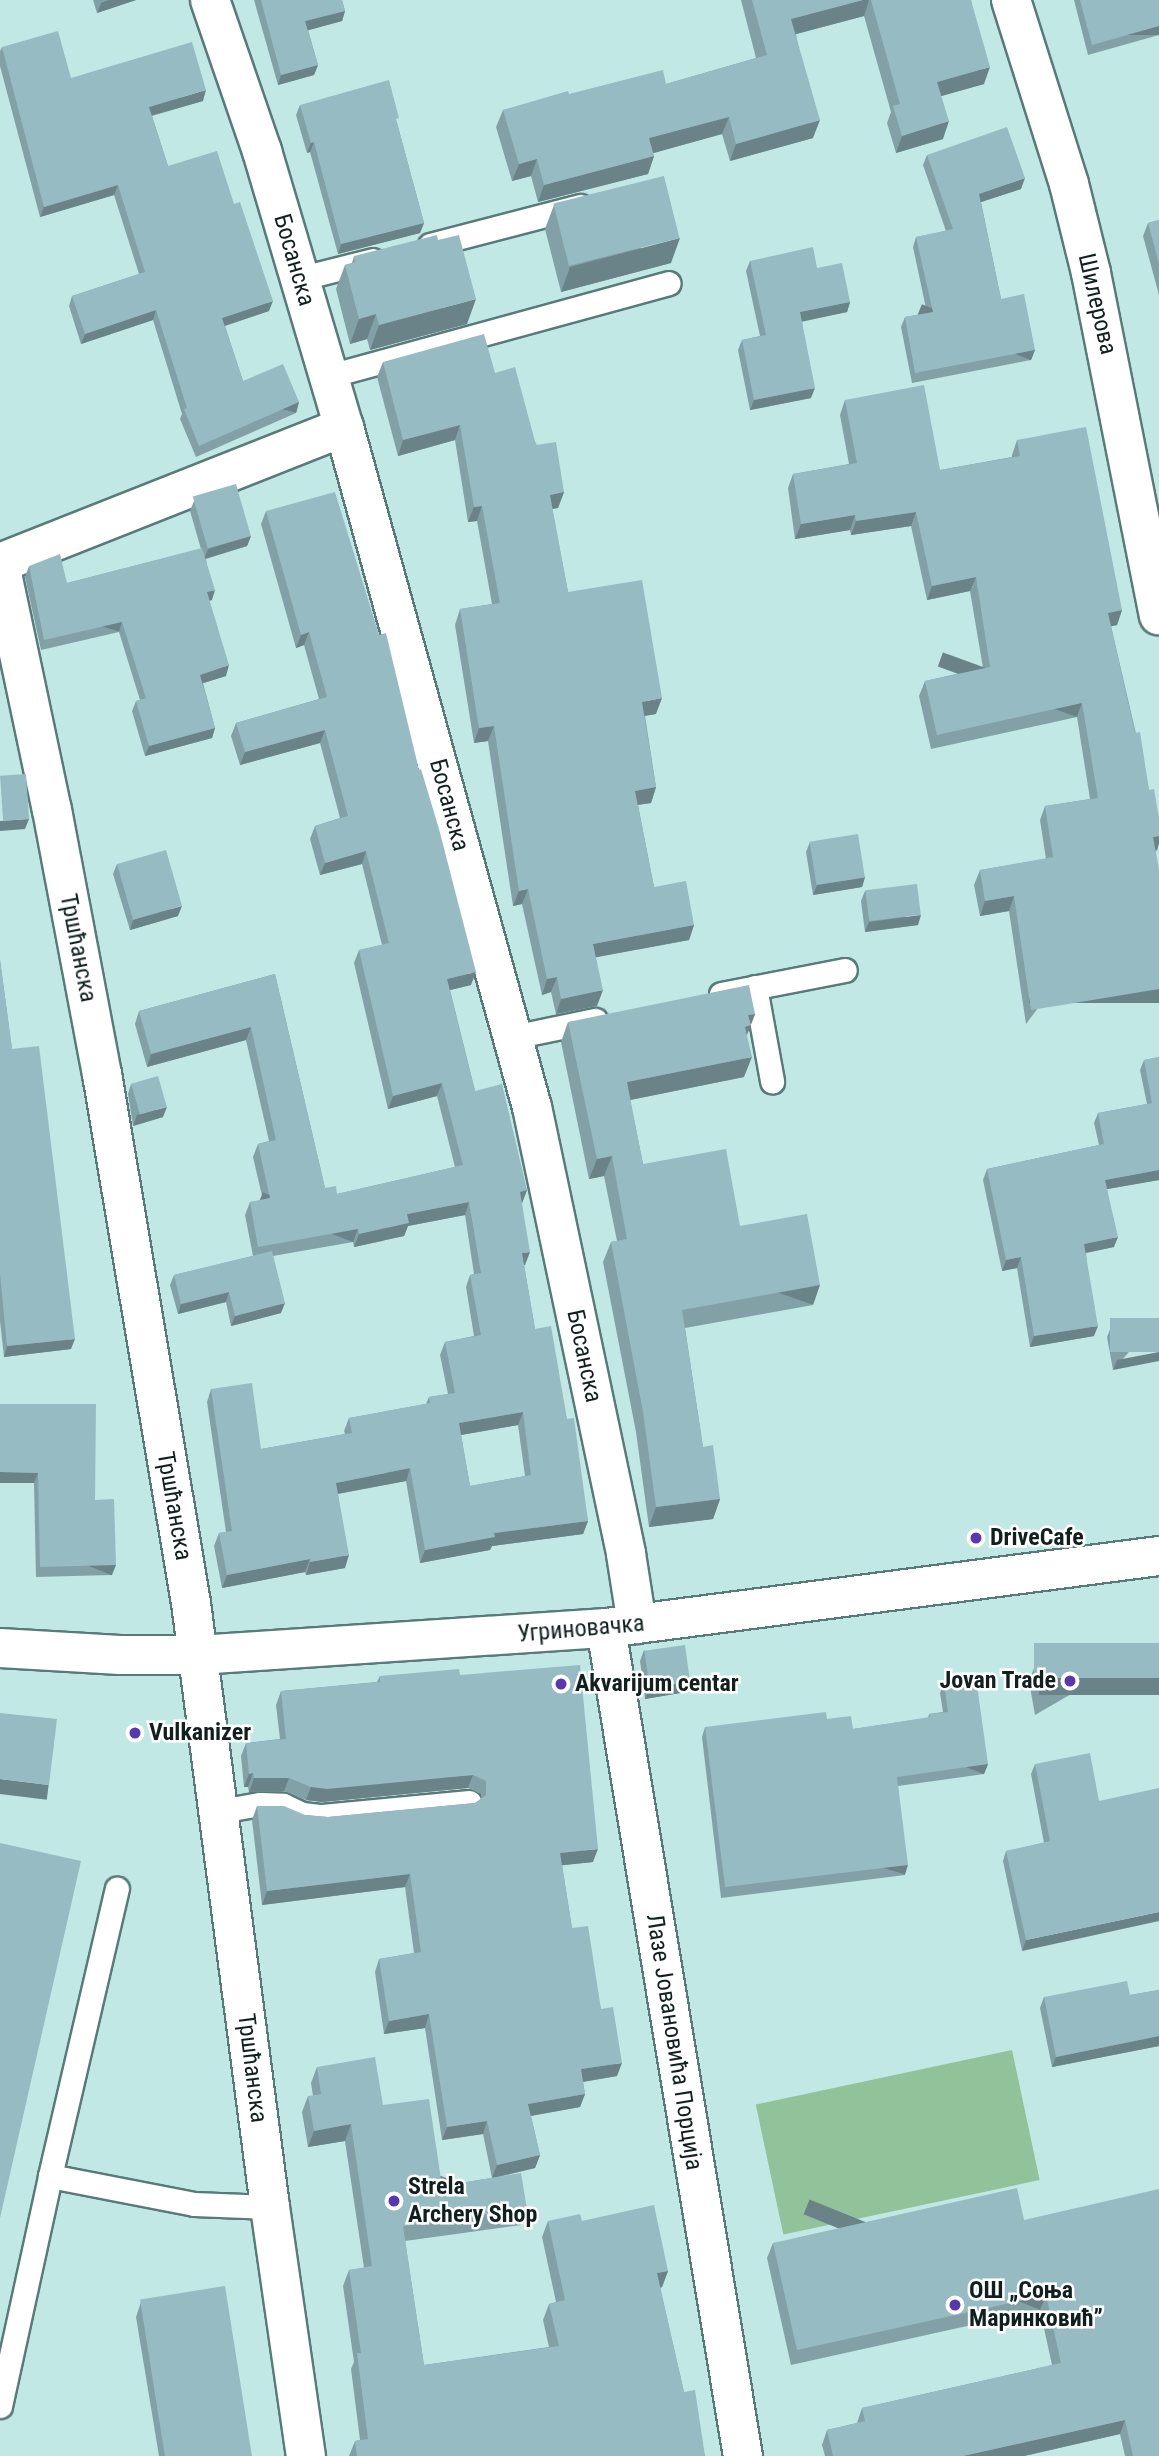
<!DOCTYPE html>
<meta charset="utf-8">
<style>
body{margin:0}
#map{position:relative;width:1159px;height:2456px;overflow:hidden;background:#c1e8e4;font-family:"Roboto Condensed",sans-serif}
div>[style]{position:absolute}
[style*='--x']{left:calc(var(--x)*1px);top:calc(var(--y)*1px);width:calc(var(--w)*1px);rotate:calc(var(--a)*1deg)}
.green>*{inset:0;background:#92c29a;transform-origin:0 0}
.roads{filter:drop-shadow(2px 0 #587b79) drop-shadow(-2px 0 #587b79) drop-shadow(0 2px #587b79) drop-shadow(0 -2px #587b79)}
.lane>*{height:23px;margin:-11.5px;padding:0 11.5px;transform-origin:11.5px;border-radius:11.5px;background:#fff}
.street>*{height:38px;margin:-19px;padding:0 19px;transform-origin:19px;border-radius:19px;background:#fff}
.secondary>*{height:38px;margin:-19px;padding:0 19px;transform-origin:19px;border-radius:19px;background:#fff}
.wall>*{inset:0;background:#82a1a7}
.shaded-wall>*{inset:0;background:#6a8388;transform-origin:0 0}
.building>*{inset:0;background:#97bbc2;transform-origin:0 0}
.dots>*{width:19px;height:19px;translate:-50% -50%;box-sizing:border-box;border:4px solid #fff;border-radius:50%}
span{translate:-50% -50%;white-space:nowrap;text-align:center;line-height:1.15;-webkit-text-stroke:5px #fff;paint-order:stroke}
.street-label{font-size:24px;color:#11201f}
.poi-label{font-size:24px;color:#11201f;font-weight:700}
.left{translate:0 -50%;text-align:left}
.right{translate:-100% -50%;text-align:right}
</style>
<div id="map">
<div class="green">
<i style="left:1012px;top:2050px;width:133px;height:262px;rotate:78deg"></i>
</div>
<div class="roads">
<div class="lane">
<i style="--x:430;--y:245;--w:155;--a:-14.6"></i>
<i style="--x:298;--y:279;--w:77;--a:-14.2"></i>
<i style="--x:329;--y:376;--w:352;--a:-15.3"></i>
<i style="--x:755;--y:987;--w:96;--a:79.7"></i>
<i style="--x:721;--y:994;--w:126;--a:-11"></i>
<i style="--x:513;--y:1037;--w:84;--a:-11.7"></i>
<i style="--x:220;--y:1811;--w:41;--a:-9.9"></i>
<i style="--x:260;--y:1804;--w:23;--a:2"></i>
<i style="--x:283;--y:1805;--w:21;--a:25"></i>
<i style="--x:302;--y:1814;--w:20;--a:6"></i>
<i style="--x:322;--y:1816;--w:148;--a:-5.4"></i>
<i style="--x:50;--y:2176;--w:295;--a:-76.9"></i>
<i style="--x:0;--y:2406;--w:235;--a:-77.7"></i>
<i style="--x:50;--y:2176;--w:147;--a:11"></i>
<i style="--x:194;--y:2204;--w:76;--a:2.3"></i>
</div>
<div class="street">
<i style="--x:210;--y:0;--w:160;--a:71"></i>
<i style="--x:262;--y:151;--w:288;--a:73.5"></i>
<i style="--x:344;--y:427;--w:706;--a:74.55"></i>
<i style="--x:532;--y:1107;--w:457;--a:78.1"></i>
<i style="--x:626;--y:1554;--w:71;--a:81.1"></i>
<i style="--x:1011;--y:0;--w:193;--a:72.5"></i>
<i style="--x:1069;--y:184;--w:92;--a:76.1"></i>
<i style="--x:1091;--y:273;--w:349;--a:78.8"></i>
<i style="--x:0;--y:563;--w:370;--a:-21.6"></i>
<i style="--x:0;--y:564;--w:251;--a:78.1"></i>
<i style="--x:52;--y:810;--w:269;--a:79.3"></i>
<i style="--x:102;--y:1074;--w:536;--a:80.45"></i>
<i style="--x:191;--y:1603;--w:609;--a:82.55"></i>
<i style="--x:270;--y:2207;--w:252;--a:81.8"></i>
<i style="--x:606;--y:1628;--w:839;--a:80.61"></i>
</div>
<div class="secondary">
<i style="--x:0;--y:1648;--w:120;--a:3.3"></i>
<i style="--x:120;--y:1655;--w:78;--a:0"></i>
<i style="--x:198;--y:1655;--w:409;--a:-3.8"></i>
<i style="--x:606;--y:1628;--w:558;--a:-7.42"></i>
</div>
</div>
<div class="wall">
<i style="clip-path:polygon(93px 0,136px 0,97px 13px)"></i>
<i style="clip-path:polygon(254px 0,342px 0,345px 11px,342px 21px,308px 30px,318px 65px,314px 75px,278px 85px)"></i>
<i style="clip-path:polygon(741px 0,971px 0,984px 84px,941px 96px,943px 139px,896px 153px,887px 123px,891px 112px,864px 16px,796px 34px,813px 138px,730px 161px,722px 134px,653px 153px,654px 156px,648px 174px,538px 202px,531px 176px,512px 181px,496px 127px,503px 110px,569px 94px,666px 84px,756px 58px)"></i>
<i style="clip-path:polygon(1074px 0,1159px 0,1159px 35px,1088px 55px)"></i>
<i style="clip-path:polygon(2px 47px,71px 78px,203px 101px,152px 116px,168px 166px,234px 204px,269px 311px,225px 326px,243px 381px,299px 402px,296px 413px,196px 457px,180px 419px,182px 414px,153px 320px,81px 344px,69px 306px,72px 296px,139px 274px,114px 195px,40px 217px,0 66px,0 51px)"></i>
<i style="clip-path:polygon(300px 105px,397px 123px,424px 223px,420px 233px,338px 254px,310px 152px,307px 153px,296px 115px)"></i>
<i style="clip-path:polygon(927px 155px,1021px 189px,981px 202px,1001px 299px,1035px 350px,1031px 360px,912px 383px,901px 327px,905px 317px,927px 313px,913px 247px,916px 237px,946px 231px,923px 165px)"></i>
<i style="clip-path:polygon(554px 205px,671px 263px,561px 292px,545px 229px)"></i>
<i style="clip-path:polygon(1159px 220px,1159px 295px,1143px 236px,1148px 223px)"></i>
<i style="clip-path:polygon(354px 256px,467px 324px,370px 350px,367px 339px,350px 344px,336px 289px,345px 265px,352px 263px)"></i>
<i style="clip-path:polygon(750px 261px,817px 268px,850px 302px,847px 312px,802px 321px,811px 398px,750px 410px,738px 350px,742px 340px,760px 336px,746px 271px)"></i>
<i style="clip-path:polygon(383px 362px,495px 373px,564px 492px,558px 508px,552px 509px,568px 592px,656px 714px,645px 716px,656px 787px,651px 803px,638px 805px,654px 887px,694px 925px,689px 940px,596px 957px,597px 1006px,556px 1014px,551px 992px,542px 995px,522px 904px,513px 906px,488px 741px,474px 743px,455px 625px,460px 609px,492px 604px,477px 521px,468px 522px,455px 440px,398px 456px,377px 377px)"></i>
<i style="clip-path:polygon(845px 400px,940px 470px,1012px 457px,1012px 455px,1017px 440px,1122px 610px,1117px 625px,1111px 626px,1149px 790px,1159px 818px,1159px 843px,1157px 850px,1026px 1024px,1009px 911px,980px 916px,974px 885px,980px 870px,1046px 859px,1040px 820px,1045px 806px,1090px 799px,1077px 717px,931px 749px,919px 696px,925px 681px,983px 668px,970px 591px,927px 600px,911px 526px,851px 535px,850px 530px,795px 539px,788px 488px,793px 474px,849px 464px,840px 415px)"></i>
<i style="clip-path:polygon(194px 501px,251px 536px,247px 546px,206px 559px,212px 600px,209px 601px,226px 676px,203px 683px,215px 728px,212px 738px,145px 756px,132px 711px,136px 701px,140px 700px,119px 632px,41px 650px,25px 577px,29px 566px,67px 583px,201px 549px,190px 511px)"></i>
<i style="clip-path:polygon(evenodd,266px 511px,419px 770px,471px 985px,450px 990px,475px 1091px,527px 1190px,522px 1203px,525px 1265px,524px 1265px,535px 1329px,567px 1419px,588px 1521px,583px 1534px,492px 1546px,490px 1550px,420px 1563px,406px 1481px,338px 1494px,345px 1568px,306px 1575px,305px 1572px,222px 1588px,214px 1546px,219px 1533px,226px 1532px,207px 1402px,211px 1389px,261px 1449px,345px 1434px,344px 1431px,349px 1418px,426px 1404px,429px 1397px,448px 1394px,440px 1355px,445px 1342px,474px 1336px,466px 1287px,470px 1275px,474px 1274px,465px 1215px,408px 1226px,404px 1236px,354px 1247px,353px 1242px,273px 1256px,281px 1313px,231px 1326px,226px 1302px,178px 1314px,170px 1285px,174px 1275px,253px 1256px,245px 1215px,250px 1202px,263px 1200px,253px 1157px,258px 1144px,269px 1141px,246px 1040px,147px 1067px,135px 1024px,139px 1011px,275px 974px,325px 1188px,337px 1194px,455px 1167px,437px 1096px,388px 1109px,354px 963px,359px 950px,382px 945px,362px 864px,320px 875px,310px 839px,315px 826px,340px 818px,320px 743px,240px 765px,231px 736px,236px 723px,319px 699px,304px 645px,296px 648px,261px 524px,266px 511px,518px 1425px,525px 1476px,470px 1486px,461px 1435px,518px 1425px)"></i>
<i style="clip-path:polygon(810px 842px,865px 877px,862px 887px,813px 895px,806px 852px)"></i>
<i style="clip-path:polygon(117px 864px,178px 916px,130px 930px,113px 874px)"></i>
<i style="clip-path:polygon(865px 891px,918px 925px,865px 932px,861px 901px)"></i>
<i style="clip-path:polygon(0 960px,12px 1049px,71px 1349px,4px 1357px,0 1321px)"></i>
<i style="clip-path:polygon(755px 1014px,747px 1035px,744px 1077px,630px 1100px,643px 1164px,740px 1226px,813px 1305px,685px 1328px,703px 1447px,720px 1499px,713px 1519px,649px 1527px,636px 1432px,603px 1262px,611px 1242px,617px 1241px,604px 1176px,589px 1179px,561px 1042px,568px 1022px)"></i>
<i style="clip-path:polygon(1159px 1057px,1159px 1180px,1107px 1189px,1114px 1247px,1086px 1253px,1094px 1336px,1030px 1347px,1017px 1268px,1002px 1271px,983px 1180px,987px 1169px,1099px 1145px,1094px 1123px,1098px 1113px,1147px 1104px,1140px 1070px,1144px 1060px)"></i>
<i style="clip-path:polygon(131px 1084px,163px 1117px,133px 1126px,128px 1094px)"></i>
<i style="clip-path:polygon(1159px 1318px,1113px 1370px,1107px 1337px,1111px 1327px)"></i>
<i style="clip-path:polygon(0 1404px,95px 1500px,112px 1575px,36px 1577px,34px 1483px,0 1483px)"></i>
<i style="clip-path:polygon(1159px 1643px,1035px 1715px,1029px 1681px,1036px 1663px)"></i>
<i style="clip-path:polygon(644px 1650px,686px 1692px,645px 1699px,640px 1661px)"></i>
<i style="clip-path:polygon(460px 1675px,593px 1862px,562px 1865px,572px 1928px,601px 2009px,617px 2076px,583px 2082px,585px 2094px,580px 2107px,531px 2116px,540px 2155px,535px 2168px,495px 2178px,521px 2225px,405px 2241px,424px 2365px,549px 2347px,543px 2320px,549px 2304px,556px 2302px,542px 2237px,548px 2221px,582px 2221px,668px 2271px,662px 2287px,660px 2288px,684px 2392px,705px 2456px,349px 2456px,355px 2441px,360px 2440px,351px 2369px,354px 2362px,343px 2286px,349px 2270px,364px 2268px,345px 2141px,308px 2147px,302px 2112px,308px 2096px,313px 2096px,311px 2083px,317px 2067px,383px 2105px,442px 2186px,492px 2178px,483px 2134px,442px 2140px,425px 2028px,384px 2034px,375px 1972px,379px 1959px,414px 1953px,405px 1887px,262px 1905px,252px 1820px,257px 1806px,305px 1815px,328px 1817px,475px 1803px,481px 1799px,481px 1794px,468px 1788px,322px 1802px,306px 1800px,284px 1791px,249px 1792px,248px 1787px,244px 1787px,241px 1756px,246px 1743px,280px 1739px,276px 1705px,281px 1691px,377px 1682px,380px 1676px)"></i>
<i style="clip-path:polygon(944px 1683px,988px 1764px,984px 1774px,898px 1786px,905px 1875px,721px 1898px,702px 1737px,705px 1727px,853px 1729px,928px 1718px,929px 1714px,943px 1712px,940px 1693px)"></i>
<i style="clip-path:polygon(1035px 1764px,1099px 1801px,1022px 1951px,1003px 1861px,1006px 1851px,1044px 1843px,1031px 1774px)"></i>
<i style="clip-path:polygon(1159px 1990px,1159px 2046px,1052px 2067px,1040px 2008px,1044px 1997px,1130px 1995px)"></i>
<i style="clip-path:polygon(1024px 2220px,1159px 2456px,1125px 2456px,1120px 2434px,1024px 2456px,825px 2456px,822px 2445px,827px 2430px,857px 2423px,862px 2408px,1052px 2365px,1040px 2310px,791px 2365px,767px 2258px,773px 2243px)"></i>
<i style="clip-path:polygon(141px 2302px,252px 2456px,159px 2456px,136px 2317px)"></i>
</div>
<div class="shaded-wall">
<i style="clip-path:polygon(109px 0,136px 0,97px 13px,101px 3px)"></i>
<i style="clip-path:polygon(863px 0,869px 0,864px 16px,785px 37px,791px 19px)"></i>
<i style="clip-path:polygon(345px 11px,342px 21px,302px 32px,305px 21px)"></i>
<i style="left:1159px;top:26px;width:9px;height:70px;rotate:90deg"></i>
<i style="clip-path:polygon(318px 65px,314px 75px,278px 85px,281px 75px)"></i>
<i style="clip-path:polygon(990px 67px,984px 84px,931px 99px,937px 82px)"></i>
<i style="clip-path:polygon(206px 90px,203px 101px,146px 117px,149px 107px)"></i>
<i style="clip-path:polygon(729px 117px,722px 134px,643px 156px,649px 138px)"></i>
<i style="clip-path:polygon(820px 120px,813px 138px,730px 161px,736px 144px)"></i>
<i style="clip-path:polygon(949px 121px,943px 139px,896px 153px,902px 136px)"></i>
<i style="clip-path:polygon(314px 142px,310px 152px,307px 153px,311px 143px)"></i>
<i style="clip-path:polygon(654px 156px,648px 174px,538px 202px,544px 185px)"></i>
<i style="clip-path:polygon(537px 159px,531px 176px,512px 181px,519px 164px)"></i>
<i style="clip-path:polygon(1025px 178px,1021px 189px,975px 204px,979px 194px)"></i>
<i style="clip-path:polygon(118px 185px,114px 195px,40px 217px,44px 207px)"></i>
<i style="clip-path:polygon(424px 223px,420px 233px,338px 254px,341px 244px)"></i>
<i style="clip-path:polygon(680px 238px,671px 263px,561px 292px,570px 267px)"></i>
<i style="clip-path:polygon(476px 299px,467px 324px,370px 350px,379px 325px)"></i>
<i style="clip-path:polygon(273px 301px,269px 311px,218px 328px,222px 318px)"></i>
<i style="clip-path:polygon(850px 302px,847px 312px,796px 323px,800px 312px)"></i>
<i style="clip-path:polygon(156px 310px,153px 320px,81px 344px,85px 334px)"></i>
<i style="clip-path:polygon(376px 314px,367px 339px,350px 344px,359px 319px)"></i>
<i style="left:1035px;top:350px;width:11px;height:122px;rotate:112deg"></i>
<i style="clip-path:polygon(815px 388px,811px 398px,750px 410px,754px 400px)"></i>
<i style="left:299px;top:402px;width:11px;height:109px;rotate:105deg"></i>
<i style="clip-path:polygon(460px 425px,455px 440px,398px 456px,403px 440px)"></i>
<i style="clip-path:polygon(564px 492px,558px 508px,544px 510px,550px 495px)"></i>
<i style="clip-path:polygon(482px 506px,477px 521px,468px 522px,474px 507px)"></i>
<i style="clip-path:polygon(916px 512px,911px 526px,851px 535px,856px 521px)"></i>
<i style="clip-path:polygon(855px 515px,850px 530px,795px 539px,801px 524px)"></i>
<i style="clip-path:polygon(251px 536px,247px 546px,204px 559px,208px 549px)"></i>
<i style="clip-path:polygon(976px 577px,970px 591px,927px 600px,932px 586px)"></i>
<i style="clip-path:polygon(215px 590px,212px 600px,203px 602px,207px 592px)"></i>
<i style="clip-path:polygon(1122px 610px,1117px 625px,1103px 628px,1108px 613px)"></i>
<i style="left:122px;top:622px;width:10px;height:80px;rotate:107deg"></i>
<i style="clip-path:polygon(309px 632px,304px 645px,296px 648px,301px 635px)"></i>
<i style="clip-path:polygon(229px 665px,226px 676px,197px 685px,200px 675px)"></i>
<i style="clip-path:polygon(662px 698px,656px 714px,637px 717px,642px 702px)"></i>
<i style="left:1082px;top:703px;width:15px;height:148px;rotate:110deg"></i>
<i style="clip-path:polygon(494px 726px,488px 741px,474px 743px,479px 728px)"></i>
<i style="clip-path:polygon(215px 728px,212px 738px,145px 756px,149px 746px)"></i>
<i style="clip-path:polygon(325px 730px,320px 743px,240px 765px,245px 752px)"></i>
<i style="clip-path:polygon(656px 787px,651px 803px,630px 806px,635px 791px)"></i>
<i style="clip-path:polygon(29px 819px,25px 829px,0 831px,0 821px)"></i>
<i style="clip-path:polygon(1159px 836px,1159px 843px,1157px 850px,1148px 852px,1153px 837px)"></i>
<i style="clip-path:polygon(366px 851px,362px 864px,320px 875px,325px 863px)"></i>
<i style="clip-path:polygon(865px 877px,862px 887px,813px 895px,817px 885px)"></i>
<i style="clip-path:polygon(528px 889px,522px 904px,513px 906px,519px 891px)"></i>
<i style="clip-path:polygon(1014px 896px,1009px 911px,980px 916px,985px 901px)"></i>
<i style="clip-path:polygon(182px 906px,178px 916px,130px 930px,133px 920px)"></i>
<i style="clip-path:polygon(921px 915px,918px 925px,865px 932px,869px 922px)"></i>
<i style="clip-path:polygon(694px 925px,689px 940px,587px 959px,593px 944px)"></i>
<i style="clip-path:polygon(476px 972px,471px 985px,442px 992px,447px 979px)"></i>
<i style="clip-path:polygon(557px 977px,551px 992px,542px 995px,547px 979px)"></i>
<i style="left:1159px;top:989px;width:14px;height:130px;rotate:90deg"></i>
<i style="clip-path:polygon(603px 990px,597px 1006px,556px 1014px,561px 999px)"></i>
<i style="clip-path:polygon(755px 1014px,743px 1045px,738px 1047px,748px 1015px)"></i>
<i style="clip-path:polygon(251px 1027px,246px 1040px,147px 1067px,151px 1054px)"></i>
<i style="clip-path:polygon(752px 1057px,744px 1077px,620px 1102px,627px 1082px)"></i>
<i style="clip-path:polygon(442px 1083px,437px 1096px,388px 1109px,393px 1096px)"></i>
<i style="clip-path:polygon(167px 1107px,163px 1117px,133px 1126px,137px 1115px)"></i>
<i style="clip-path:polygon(612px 1156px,604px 1176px,589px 1179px,597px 1159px)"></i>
<i style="clip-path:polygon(1159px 1170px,1159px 1180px,1102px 1190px,1105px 1180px)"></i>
<i style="clip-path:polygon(527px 1190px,522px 1203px,515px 1205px,520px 1192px)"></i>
<i style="clip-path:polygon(469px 1202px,465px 1215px,408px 1226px,404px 1236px,354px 1247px,359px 1234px,407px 1214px)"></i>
<i style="left:358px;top:1229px;width:14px;height:102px;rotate:111deg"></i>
<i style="clip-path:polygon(1118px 1237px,1114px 1247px,1080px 1254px,1084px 1244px)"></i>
<i style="clip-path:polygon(530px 1252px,525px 1265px,518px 1266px,522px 1253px)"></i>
<i style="clip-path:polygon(1021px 1257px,1017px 1268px,1002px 1271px,1006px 1260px)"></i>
<i style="left:820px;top:1285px;width:21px;height:140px;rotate:109deg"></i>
<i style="clip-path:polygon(229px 1292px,226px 1302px,178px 1314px,181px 1304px)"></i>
<i style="clip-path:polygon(285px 1303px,281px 1313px,231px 1326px,235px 1316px)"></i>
<i style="clip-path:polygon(1098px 1326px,1094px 1336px,1030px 1347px,1034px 1336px)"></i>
<i style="clip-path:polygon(75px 1339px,71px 1349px,4px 1357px,7px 1346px)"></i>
<i style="clip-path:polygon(1159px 1352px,1159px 1361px,1113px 1370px,1117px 1360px)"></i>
<i style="clip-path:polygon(523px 1412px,518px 1425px,455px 1436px,459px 1423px)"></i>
<i style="clip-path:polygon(410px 1468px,406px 1481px,331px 1495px,336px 1483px)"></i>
<i style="clip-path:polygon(0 1472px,38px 1473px,34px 1483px,0 1483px)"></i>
<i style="clip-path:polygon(720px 1499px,713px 1519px,649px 1527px,656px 1507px)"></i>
<i style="clip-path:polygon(588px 1521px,583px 1534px,492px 1546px,490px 1550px,420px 1563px,425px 1550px,494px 1533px)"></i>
<i style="clip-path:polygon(349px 1555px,345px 1568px,306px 1575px,310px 1562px)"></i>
<i style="clip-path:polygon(310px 1559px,305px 1572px,222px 1588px,227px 1575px)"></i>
<i style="left:116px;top:1565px;width:11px;height:76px;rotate:112deg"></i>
<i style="left:1159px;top:1678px;width:17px;height:120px;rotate:90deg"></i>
<i style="clip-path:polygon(690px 1682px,686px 1692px,645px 1699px,649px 1688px)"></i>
<i style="left:988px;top:1764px;width:11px;height:92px;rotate:112deg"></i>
<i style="clip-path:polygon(253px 1773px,248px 1787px,244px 1787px,249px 1774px)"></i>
<i style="clip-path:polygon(473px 1775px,468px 1788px,322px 1802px,306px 1800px,311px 1787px)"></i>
<i style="clip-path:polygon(254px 1778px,289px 1778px,284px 1791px,249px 1792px)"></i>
<i style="left:0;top:1779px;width:49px;height:15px;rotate:7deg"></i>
<i style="clip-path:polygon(598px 1849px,593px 1862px,556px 1866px,560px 1853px)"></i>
<i style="left:908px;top:1865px;width:10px;height:184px;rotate:107deg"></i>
<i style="clip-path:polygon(410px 1874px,405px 1887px,262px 1905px,267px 1891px)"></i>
<i style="clip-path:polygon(1159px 1912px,1159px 1921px,1022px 1951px,1026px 1940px)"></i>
<i style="clip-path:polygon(429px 2014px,425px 2028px,384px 2034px,389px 2021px)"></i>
<i style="clip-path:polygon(1159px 2036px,1159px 2046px,1052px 2067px,1056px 2057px)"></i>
<i style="clip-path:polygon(622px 2063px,617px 2076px,576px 2083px,581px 2069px)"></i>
<i style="clip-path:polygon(585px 2094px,580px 2107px,524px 2117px,528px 2104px)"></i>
<i style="clip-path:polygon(487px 2121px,483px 2134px,442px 2140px,447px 2127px)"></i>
<i style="clip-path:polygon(351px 2124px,345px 2141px,308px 2147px,314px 2131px)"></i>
<i style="clip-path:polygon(540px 2155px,535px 2168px,492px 2178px,497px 2165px)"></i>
<i style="left:527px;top:2209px;width:17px;height:125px;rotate:111deg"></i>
<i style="clip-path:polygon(668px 2271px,662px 2287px,651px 2290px,657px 2273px)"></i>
<i style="left:1046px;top:2295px;width:16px;height:255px;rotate:112deg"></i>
<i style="clip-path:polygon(1125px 2420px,1120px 2434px,1024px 2456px,963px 2456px)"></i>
</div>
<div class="building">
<i style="clip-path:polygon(261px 0,342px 0,345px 11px,305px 21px,318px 65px,281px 75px)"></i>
<i style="clip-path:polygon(752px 0,863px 0,791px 19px,820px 120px,736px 144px,729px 117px,649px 138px,654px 156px,544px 185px,537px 159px,519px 164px,503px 110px,568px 91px,569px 94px,663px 70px,666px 84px,767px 55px)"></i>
<i style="clip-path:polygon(871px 0,971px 0,990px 67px,937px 82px,949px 121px,902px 136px,893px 106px,900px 104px)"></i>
<i style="clip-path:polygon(1080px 0,1159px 0,1159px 26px,1092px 45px)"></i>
<i style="clip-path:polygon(58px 31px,71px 78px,192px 42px,206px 90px,149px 107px,168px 166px,217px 151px,234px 204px,240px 202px,273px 301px,222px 318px,243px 381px,283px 364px,299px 402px,199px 446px,184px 409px,187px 408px,156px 310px,85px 334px,72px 296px,145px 272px,118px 185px,44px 207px,2px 47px)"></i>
<i style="clip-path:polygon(389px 80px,399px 118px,396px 119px,424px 223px,341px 244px,314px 142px,311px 143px,300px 105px)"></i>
<i style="clip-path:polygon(1007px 127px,1025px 178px,979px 194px,1001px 299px,1024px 294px,1035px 350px,915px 373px,905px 317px,933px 312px,916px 237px,953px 229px,927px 155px)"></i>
<i style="left:664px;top:176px;width:64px;height:114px;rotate:76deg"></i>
<i style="clip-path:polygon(1159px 220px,1159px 264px,1148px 223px)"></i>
<i style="clip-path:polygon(437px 235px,438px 240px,459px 235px,476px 299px,379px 325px,376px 314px,359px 319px,345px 265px,355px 262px,354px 256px)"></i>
<i style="clip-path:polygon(813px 247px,817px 268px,842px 263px,850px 302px,800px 312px,815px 388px,754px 400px,742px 340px,766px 335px,750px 261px)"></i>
<i style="clip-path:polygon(484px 334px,495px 373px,515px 367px,536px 445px,556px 442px,564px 492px,550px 495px,568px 592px,642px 580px,662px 698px,642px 702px,656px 787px,635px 791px,654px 887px,686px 881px,694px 925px,593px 944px,603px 990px,561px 999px,557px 977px,547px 979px,528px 889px,519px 891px,494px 726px,479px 728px,460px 609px,500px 603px,482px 506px,474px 507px,460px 425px,403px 440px,383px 362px)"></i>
<i style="clip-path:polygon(924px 385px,940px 470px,1020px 456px,1017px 440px,1086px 427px,1122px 610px,1108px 613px,1135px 733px,1140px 732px,1149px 790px,1154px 789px,1159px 818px,1159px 836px,1153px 837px,1159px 869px,1159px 989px,1031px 1010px,1014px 896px,985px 901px,980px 870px,1053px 857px,1045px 806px,1098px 798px,1082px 703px,937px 735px,925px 681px,990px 667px,976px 577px,932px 586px,916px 512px,856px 521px,855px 515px,801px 524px,793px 474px,857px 463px,845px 400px)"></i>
<i style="left:236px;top:484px;width:54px;height:45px;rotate:74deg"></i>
<i style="clip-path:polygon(evenodd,335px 492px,379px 635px,386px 633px,419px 770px,421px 769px,439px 829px,476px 972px,447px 979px,475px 1091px,502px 1084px,527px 1190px,520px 1192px,530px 1252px,522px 1253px,535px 1329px,551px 1326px,567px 1419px,574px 1418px,588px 1521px,494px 1533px,495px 1537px,425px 1550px,410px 1468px,336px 1483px,349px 1555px,310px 1562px,310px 1559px,227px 1575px,219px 1533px,232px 1531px,211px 1389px,252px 1383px,261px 1449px,352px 1433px,349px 1418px,430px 1403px,429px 1397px,455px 1393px,445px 1342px,481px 1335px,470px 1275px,481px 1273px,469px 1202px,407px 1214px,409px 1223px,359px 1234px,358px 1229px,258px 1247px,250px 1202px,270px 1198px,258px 1144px,276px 1140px,251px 1027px,151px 1054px,139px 1011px,275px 974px,325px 1188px,336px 1186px,337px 1194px,463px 1165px,442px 1083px,393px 1096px,359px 950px,389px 943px,366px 851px,325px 863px,315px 826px,348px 816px,325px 730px,245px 752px,236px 723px,327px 697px,309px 632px,301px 635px,266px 511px,335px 492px,523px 1412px,531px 1475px,470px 1486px,459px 1423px,523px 1412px)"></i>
<i style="clip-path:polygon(202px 548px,215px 590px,207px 592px,229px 665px,200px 675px,215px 728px,149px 746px,136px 701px,146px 698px,122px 622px,44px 640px,29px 566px,60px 554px,67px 583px)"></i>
<i style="left:26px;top:774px;width:45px;height:26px;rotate:86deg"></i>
<i style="left:858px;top:834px;width:44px;height:49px;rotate:81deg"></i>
<i style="left:166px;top:850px;width:58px;height:51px;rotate:74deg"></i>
<i style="left:917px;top:884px;width:31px;height:52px;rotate:83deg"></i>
<i style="clip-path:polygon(0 960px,12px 1049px,39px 1046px,75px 1339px,7px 1346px,0 1273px)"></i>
<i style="clip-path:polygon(749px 985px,755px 1014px,748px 1015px,751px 1025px,745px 1027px,752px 1057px,627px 1082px,643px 1164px,726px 1149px,740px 1226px,807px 1214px,820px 1285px,682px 1310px,703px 1447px,713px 1445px,720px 1499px,656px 1507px,643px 1412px,611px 1242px,627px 1239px,612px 1156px,597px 1159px,568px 1022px)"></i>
<i style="clip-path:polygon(1159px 1057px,1159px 1170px,1105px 1180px,1118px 1237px,1084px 1244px,1098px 1326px,1034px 1336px,1021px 1257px,1006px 1260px,987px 1169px,1104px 1144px,1098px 1113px,1152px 1103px,1144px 1060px)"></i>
<i style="left:158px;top:1076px;width:32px;height:28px;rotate:74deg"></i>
<i style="clip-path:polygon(272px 1251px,285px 1303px,235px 1316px,229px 1292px,181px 1304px,174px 1275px)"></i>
<i style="left:1159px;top:1318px;width:34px;height:49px;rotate:90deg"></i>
<i style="clip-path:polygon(0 1404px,96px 1404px,95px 1500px,114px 1499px,116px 1565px,40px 1567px,38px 1473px,0 1472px)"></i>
<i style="left:1159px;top:1643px;width:35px;height:125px;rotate:90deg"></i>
<i style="left:685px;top:1645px;width:37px;height:41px;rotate:82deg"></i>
<i style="clip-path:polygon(580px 1665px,598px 1849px,560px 1853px,572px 1928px,588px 1926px,601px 2009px,613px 2007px,622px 2063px,581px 2069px,585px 2094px,528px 2104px,540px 2155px,497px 2165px,487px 2121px,447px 2127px,429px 2014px,389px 2021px,379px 1959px,421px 1952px,410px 1874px,267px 1891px,257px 1806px,284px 1806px,305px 1815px,328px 1817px,475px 1803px,486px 1795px,486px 1781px,473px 1775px,327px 1789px,311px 1787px,289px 1778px,254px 1778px,253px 1773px,249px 1774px,246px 1743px,286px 1739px,281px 1691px,380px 1682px,380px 1676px,459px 1669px,460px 1675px)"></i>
<i style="clip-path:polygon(976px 1678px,988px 1764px,897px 1777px,908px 1865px,725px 1887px,705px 1727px,826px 1712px,827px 1719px,851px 1716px,853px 1729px,930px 1717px,929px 1714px,948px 1712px,944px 1683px)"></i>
<i style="clip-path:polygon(0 1713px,57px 1719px,49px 1785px,0 1779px)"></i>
<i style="clip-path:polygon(1090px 1753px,1099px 1801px,1159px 1788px,1159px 1912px,1026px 1940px,1006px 1851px,1050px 1841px,1035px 1764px)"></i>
<i style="clip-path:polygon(0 1843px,81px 1861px,0 2218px)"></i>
<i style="clip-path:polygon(1127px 1981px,1130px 1995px,1159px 1990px,1159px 2036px,1056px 2057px,1044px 1997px)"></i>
<i style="clip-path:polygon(375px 2057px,383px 2105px,429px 2099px,442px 2186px,521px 2173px,527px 2209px,403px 2226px,424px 2365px,559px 2346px,549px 2304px,565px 2300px,548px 2221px,580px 2214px,582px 2221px,654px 2205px,668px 2271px,657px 2273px,684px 2392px,695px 2390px,705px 2456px,357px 2456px,355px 2441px,368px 2439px,357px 2353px,361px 2353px,349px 2270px,372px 2266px,351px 2124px,314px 2131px,308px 2096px,321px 2094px,317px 2067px)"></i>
<i style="clip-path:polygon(1017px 2188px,1024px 2220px,1159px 2189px,1159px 2456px,1133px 2456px,1125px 2420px,963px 2456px,833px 2456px,827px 2430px,865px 2421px,862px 2408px,1061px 2363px,1046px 2295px,797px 2350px,773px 2243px)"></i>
<i style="left:225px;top:2286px;width:172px;height:86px;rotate:81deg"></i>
</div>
<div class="dots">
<i style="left:976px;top:1538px;background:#5937af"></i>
<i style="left:1070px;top:1681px;background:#5937af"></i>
<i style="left:561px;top:1684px;background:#5937af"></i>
<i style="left:135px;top:1733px;background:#5937af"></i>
<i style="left:394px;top:2201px;background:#5937af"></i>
<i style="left:955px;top:2305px;background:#5937af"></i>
</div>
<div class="street-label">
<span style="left:294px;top:260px;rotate:74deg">Босанска</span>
<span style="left:1097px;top:304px;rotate:77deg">Шилерова</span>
<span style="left:449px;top:805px;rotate:75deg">Босанска</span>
<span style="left:78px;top:948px;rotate:79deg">Тршћанска</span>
<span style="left:584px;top:1356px;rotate:78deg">Босанска</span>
<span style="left:174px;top:1506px;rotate:80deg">Тршћанска</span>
<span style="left:581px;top:1629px;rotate:-5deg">Угриновачка</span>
<span style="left:674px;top:2042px;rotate:81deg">Лазе Јовановића Порција</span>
<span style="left:252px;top:2068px;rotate:83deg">Тршћанска</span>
</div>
<div class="poi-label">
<span class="left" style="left:990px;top:1538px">DriveCafe</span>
<span class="right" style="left:1056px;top:1681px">Jovan Trade</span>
<span class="left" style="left:575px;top:1684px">Akvarijum centar</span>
<span class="left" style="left:149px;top:1733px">Vulkanizer</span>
<span class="left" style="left:408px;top:2201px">Strela<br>Archery Shop</span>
<span class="left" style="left:969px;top:2305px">ОШ „Соња<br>Маринковић”</span>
</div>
</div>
